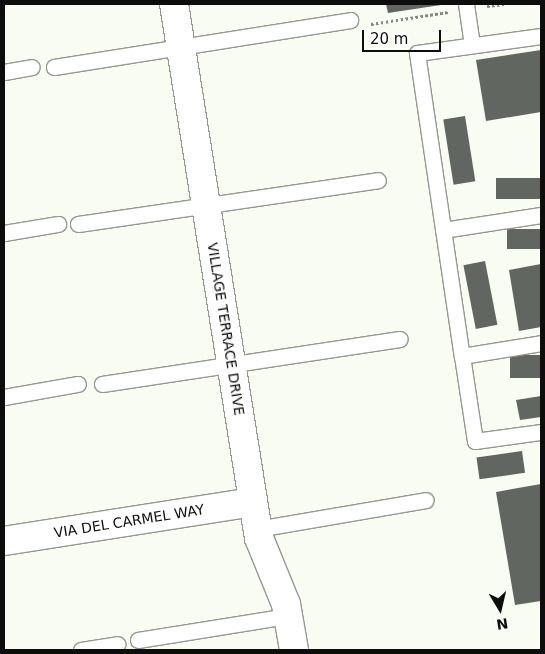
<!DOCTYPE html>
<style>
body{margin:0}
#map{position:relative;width:545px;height:654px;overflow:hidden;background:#f8fcf2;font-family:"DejaVu Sans",sans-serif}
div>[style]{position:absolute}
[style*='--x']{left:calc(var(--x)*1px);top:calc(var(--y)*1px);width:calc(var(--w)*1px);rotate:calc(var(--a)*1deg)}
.building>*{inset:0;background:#616760;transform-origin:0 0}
.path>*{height:3px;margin-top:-1.5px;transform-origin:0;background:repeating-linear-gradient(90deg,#878983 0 2.5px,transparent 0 5px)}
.roads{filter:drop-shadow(1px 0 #95988f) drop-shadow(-1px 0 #95988f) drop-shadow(0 1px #95988f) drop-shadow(0 -1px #95988f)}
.service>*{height:15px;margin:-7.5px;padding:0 7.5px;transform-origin:7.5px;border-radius:7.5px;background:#fff}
.minor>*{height:28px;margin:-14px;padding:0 14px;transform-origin:14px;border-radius:14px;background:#fff}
span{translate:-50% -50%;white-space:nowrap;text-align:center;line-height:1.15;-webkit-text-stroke:5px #fff;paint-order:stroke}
.street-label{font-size:14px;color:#0d0e0b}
.frame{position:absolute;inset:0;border:5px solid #0d0e0b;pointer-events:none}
.north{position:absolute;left:475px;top:584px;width:50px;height:50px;-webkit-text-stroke:4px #fff;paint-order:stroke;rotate:171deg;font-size:14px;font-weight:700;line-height:20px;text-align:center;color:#0d0e0b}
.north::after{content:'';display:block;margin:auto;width:18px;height:22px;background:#0d0e0b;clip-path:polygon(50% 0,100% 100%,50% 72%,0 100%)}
.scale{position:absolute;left:362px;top:30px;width:79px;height:22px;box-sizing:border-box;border:2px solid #0d0e0b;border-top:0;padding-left:6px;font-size:15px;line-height:18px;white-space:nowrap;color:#0d0e0b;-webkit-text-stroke:4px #fff;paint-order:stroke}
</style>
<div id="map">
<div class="building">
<i style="clip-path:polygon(386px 4px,441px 4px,441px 5px,388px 13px)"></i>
<i style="clip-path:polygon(541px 50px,541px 112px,486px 121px,476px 60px)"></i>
<i style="left:465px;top:116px;width:66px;height:22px;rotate:81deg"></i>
<i style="left:541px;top:178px;width:21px;height:45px;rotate:90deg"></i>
<i style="left:541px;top:229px;width:20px;height:34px;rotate:90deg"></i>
<i style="left:485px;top:261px;width:65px;height:22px;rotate:79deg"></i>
<i style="clip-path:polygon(541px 264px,541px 327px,519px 331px,509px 270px)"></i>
<i style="left:541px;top:355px;width:23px;height:31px;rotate:90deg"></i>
<i style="clip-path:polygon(541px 396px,541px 417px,520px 420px,516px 400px)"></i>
<i style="left:522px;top:451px;width:22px;height:46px;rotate:82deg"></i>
<i style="clip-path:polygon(541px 484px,541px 601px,515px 605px,496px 492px)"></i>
</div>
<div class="path">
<i style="--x:487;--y:6;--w:17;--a:-7"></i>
<i style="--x:371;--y:24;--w:78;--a:-8.9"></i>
</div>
<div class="roads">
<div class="service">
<i style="--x:466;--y:4;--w:41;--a:81.7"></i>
<i style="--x:541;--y:36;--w:125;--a:172.2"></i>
<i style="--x:417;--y:53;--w:306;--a:81.6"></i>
<i style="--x:462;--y:356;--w:80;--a:-9.3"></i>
<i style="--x:54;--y:67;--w:300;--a:-9"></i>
<i style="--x:4;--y:72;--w:28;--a:-10"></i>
<i style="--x:78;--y:224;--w:303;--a:-8.3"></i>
<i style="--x:443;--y:230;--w:99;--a:-8.7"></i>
<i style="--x:4;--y:233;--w:55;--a:-9.5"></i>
<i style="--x:462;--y:356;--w:86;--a:81.3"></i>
<i style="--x:475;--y:441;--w:67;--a:-7.8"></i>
<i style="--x:102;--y:384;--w:301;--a:-8.6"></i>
<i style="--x:4;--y:397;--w:75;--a:-10"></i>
<i style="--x:257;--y:529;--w:171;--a:-9.7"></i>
<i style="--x:138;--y:640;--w:152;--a:-9.1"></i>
<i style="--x:81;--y:650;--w:37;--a:-9"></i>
</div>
<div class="minor">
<i style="--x:174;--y:4;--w:541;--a:80.96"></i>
<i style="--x:259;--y:538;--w:71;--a:67.8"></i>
<i style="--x:286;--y:604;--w:47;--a:80.1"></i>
<i style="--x:4;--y:541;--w:252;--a:-8.9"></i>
</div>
</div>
<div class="street-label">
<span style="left:226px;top:329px;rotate:81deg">VILLAGE TERRACE DRIVE</span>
<span style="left:129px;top:521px;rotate:-9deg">VIA DEL CARMEL WAY</span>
</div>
<div class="frame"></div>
<div class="north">N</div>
<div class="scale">20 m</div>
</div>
